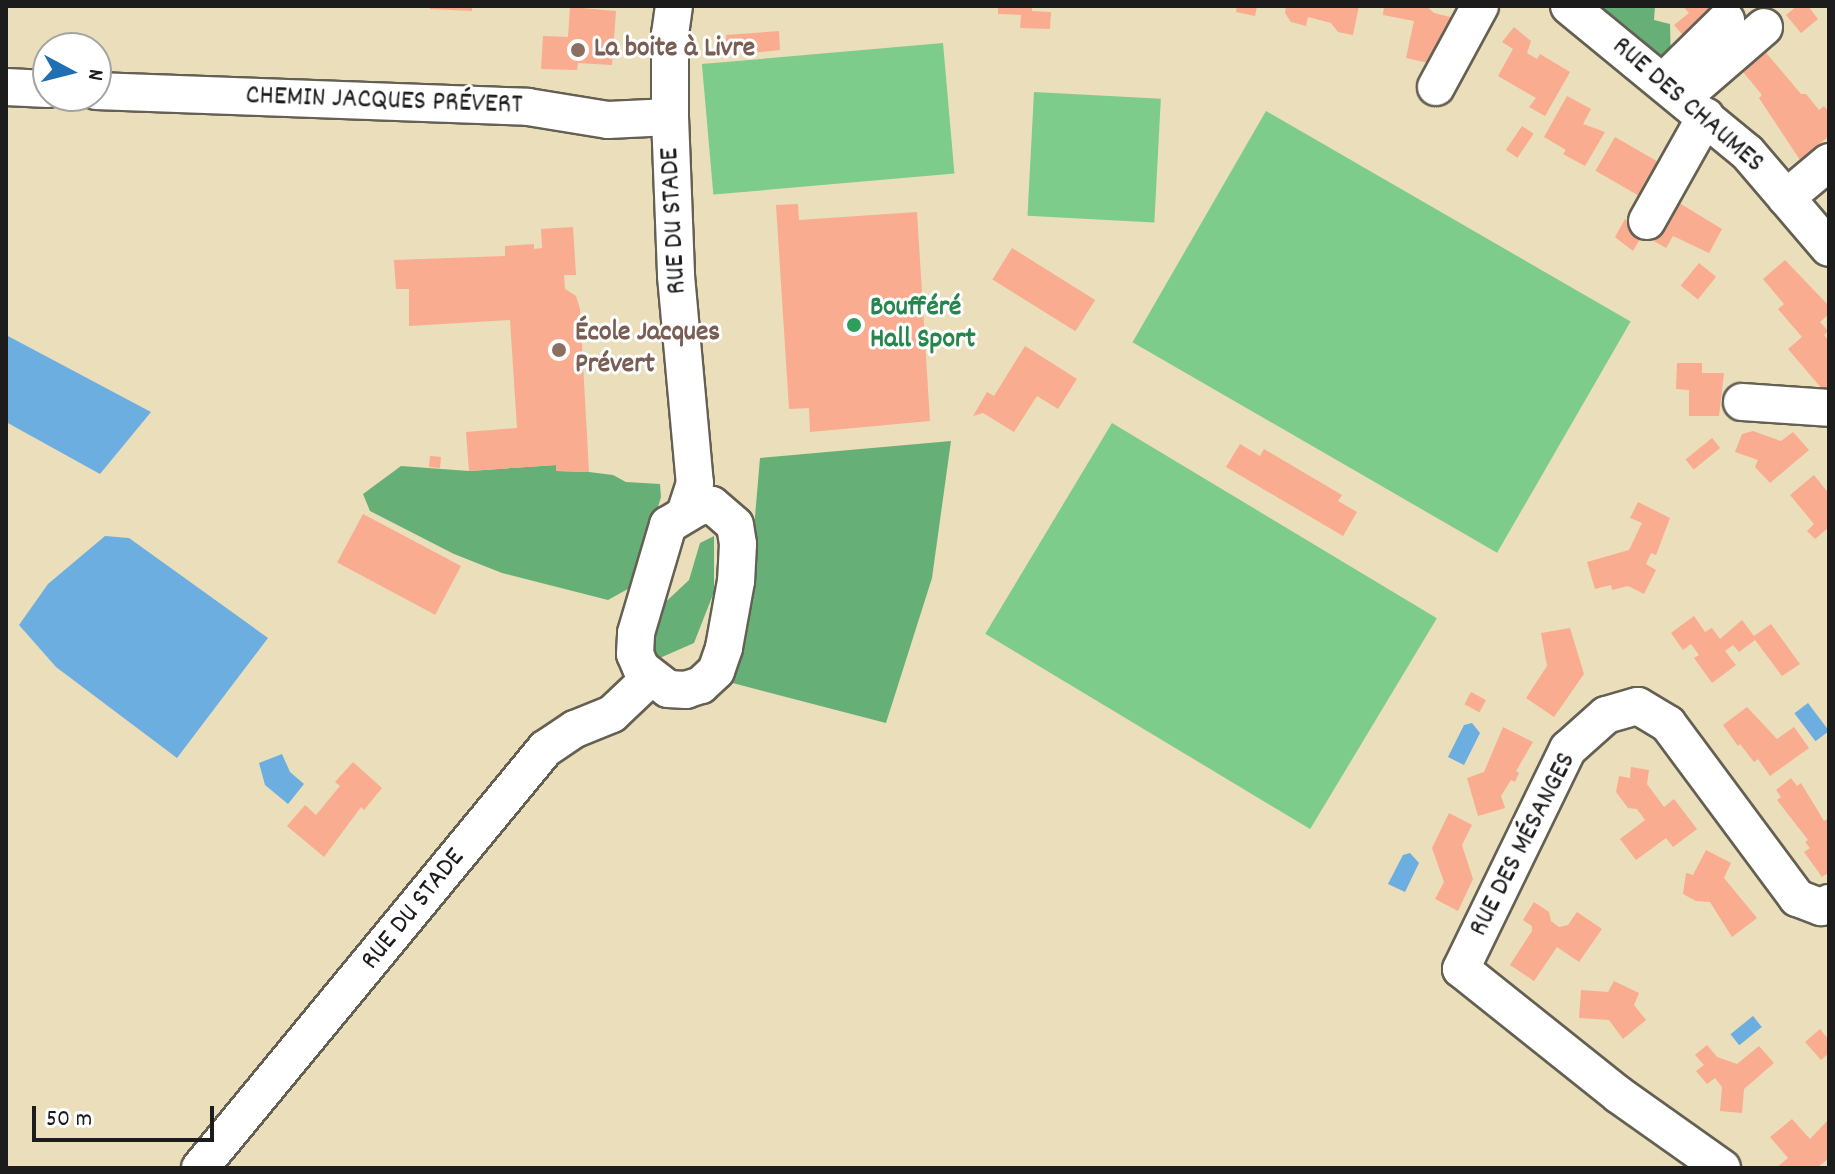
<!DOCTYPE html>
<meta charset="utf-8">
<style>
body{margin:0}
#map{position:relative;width:1835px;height:1174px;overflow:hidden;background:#ebdeba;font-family:Dekko,sans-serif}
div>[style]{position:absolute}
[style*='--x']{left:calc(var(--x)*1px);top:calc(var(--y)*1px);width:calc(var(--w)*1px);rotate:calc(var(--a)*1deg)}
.green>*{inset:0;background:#7dcc8c;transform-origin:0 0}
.forest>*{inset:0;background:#66b078}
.water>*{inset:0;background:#6caee0;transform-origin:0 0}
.building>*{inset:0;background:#f9ac8f;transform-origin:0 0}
.roads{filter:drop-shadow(2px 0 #646053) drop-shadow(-2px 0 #646053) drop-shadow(0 2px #646053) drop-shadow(0 -2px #646053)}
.minor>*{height:36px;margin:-18px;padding:0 18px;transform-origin:18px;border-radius:18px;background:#fff}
.dots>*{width:22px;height:22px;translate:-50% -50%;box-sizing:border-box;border:4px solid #fff;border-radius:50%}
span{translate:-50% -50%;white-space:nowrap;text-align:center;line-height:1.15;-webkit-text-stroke:6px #fff;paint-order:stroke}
.education-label{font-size:28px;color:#785e54;font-weight:700}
.left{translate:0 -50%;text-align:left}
.street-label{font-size:28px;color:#1c1c1c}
.leisure-label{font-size:28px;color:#27864d;font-weight:700}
.frame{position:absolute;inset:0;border:8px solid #1c1c1c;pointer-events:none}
.north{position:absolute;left:32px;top:32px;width:80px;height:80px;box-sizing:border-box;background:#fff;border:2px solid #a4a4a4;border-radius:50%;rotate:97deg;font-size:22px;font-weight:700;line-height:32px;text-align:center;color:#1c1c1c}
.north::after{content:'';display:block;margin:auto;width:28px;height:36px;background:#1f6fb2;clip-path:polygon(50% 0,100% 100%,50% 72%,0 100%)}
.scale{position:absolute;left:32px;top:1106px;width:182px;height:36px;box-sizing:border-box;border:4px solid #1c1c1c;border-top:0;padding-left:10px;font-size:24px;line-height:28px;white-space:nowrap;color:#1c1c1c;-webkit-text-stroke:6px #fff;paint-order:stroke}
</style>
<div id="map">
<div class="green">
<i style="left:943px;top:43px;width:131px;height:242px;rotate:85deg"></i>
<i style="left:1034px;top:92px;width:127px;height:124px;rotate:3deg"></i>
<i style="left:1266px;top:111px;width:421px;height:267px;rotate:30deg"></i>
<i style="left:1112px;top:423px;width:379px;height:246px;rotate:31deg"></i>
</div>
<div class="forest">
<i style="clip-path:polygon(1596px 6px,1655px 6px,1654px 20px,1670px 24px,1671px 65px)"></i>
<i style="clip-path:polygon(951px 441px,932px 578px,886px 723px,725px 681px,752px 552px,760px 458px)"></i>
<i style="clip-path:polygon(556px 465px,557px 471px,589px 472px,613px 475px,626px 482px,660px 484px,661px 497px,635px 585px,608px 600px,502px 573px,454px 554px,370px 511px,363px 494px,401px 466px,469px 471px)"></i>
<i style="clip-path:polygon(714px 536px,714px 592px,694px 643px,653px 661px,644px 640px,655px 612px,689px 580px,700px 543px)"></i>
</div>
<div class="water">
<i style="clip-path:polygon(6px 335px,151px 412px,100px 474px,6px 422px)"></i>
<i style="clip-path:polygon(105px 536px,129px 538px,268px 638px,177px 758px,56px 667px,19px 625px,48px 584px)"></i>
<i style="left:1808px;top:703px;width:35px;height:17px;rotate:53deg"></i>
<i style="clip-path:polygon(1472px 723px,1480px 733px,1464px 765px,1448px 757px,1464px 725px)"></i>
<i style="clip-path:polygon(282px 754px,290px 772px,304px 784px,288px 804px,265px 785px,259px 763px)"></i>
<i style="clip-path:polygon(1410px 853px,1419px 863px,1405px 892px,1388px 884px,1403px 855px)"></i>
<i style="left:1753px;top:1016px;width:14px;height:29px;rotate:51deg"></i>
</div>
<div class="building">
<i style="clip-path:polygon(430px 6px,472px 6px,472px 11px,430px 9px)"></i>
<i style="clip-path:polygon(998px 6px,1032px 6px,1032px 11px,1051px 12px,1050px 29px,1020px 28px,1021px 15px,998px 14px)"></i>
<i style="clip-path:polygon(1237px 6px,1257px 6px,1255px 16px,1236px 12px)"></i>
<i style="clip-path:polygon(1286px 6px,1359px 6px,1353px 35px,1338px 32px,1331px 23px,1308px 17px,1306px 26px,1291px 22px,1285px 13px)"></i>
<i style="clip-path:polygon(1384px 6px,1426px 6px,1434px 13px,1463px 20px,1437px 65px,1406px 58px,1414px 21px,1383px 15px)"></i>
<i style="clip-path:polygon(1683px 6px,1729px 6px,1688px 41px,1674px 25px,1689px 13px)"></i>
<i style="clip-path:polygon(1797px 6px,1808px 6px,1818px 19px,1801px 33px,1786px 15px)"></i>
<i style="clip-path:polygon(570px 7px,616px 11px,612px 65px,578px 63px,577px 70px,541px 69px,543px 36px,568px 37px)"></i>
<i style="clip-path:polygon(1514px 27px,1531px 41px,1527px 53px,1537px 59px,1540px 54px,1570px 72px,1545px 116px,1529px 107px,1536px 98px,1498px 76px,1513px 49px,1502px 42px)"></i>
<i style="clip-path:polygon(779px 31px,780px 50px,742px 54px,741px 44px,726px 45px,726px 35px)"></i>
<i style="clip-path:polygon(1757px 42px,1801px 94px,1806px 94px,1819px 110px,1824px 106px,1829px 112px,1829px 136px,1800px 160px,1759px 98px,1762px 95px,1734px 61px)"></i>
<i style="clip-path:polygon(1567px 96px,1591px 109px,1583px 124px,1605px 132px,1585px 166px,1563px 154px,1566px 150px,1544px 137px)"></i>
<i style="left:1522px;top:126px;width:14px;height:29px;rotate:34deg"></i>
<i style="left:1615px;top:137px;width:60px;height:39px;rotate:30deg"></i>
<i style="clip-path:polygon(1676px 201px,1722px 229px,1709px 253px,1673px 236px,1666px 248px,1652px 240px)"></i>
<i style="clip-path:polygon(798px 204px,799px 220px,917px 212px,930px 421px,810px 432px,809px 408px,789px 409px,776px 205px)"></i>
<i style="clip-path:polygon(1625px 219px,1645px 230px,1633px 251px,1615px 237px)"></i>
<i style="clip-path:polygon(573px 227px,576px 275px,564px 275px,565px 289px,576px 296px,580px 309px,589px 472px,556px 471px,556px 465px,469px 471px,466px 432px,517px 428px,510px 320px,409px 326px,409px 289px,396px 289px,394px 260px,505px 256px,505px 246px,534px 244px,534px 249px,542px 248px,541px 229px)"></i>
<i style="left:1012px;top:248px;width:98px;height:37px;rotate:32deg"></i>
<i style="clip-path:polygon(1785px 260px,1829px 306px,1829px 314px,1820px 322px,1828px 331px,1824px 335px,1829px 341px,1829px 397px,1788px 349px,1802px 337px,1778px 309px,1784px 304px,1763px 279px)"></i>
<i style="left:1699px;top:263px;width:22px;height:29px;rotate:39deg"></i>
<i style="clip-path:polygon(1025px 346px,1077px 379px,1058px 409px,1037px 396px,1014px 432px,983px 413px,973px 416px,987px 392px,994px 396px)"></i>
<i style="clip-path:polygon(1677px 363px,1702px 363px,1702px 373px,1724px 373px,1719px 416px,1689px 416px,1689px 390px,1676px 389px)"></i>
<i style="clip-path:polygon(1753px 431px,1781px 441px,1793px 432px,1809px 450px,1770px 483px,1755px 467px,1758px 460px,1735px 452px,1742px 434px)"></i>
<i style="left:1712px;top:438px;width:13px;height:34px;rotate:51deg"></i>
<i style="clip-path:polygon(1240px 444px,1260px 456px,1264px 449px,1342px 495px,1338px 501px,1357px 512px,1343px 536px,1226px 467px)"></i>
<i style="left:430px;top:456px;width:11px;height:11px;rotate:5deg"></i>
<i style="clip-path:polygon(1814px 475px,1829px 494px,1829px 527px,1815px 539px,1807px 531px,1814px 524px,1790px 495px)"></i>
<i style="clip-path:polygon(1638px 502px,1670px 518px,1656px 555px,1651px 553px,1646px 564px,1656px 570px,1644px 594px,1628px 586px,1612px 590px,1611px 585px,1595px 589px,1587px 562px,1629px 550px,1642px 523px,1630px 518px)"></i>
<i style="left:363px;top:514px;width:111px;height:55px;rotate:28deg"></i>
<i style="clip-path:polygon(1694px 616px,1705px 632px,1712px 628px,1720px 639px,1742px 620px,1754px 636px,1771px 624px,1800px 664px,1782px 676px,1755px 640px,1739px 652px,1733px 645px,1725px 651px,1736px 665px,1712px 683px,1694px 658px,1699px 655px,1691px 644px,1683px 650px,1671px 633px)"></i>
<i style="clip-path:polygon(1570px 628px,1584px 674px,1554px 717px,1526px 698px,1547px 666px,1541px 633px)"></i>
<i style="left:1471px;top:692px;width:17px;height:14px;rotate:28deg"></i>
<i style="clip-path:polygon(1747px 707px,1777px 739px,1794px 727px,1809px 748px,1770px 776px,1758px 759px,1754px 762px,1740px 744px,1738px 746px,1723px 725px)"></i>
<i style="clip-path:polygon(1503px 727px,1533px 742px,1516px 771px,1519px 773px,1515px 782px,1511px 780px,1501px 796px,1505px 808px,1478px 816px,1467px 778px,1484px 772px)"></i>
<i style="clip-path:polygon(353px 762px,382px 788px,364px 810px,361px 807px,324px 857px,287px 826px,305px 805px,316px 815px,340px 786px,335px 782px)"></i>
<i style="clip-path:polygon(1631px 767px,1649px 770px,1647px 784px,1664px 807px,1674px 799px,1697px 829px,1673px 847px,1666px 838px,1636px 860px,1620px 839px,1645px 820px,1637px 809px,1628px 808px,1616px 792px,1619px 776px,1630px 778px)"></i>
<i style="clip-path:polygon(1791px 778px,1797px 786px,1801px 783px,1824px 821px,1829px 818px,1829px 872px,1822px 877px,1804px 852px,1810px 848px,1805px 842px,1808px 840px,1777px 800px,1781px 797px,1776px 790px)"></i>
<i style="clip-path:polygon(1449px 813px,1472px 825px,1462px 845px,1473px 879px,1458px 911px,1435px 899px,1444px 882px,1432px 848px)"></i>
<i style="clip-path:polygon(1706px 850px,1731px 863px,1724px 878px,1757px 918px,1732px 937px,1710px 902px,1696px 901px,1683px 894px,1686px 873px,1693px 875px)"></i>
<i style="clip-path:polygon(1534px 902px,1549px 912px,1551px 921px,1559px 927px,1568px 925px,1577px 912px,1602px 929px,1579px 962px,1557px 947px,1534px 981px,1510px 965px,1532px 931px,1532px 926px,1523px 920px)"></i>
<i style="clip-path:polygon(1614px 981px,1639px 993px,1634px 1005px,1646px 1020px,1623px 1039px,1609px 1020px,1579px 1018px,1581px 990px,1608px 992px)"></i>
<i style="clip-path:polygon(1820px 1029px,1829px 1040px,1829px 1053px,1821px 1060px,1805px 1042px)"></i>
<i style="clip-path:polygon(1707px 1045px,1717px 1057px,1737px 1064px,1759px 1046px,1774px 1063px,1744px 1089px,1742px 1113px,1720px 1111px,1722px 1087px,1715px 1078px,1707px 1084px,1696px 1071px,1704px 1065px,1695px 1055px)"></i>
<i style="clip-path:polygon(1792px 1119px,1810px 1139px,1829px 1119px,1829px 1158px,1817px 1168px,1776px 1168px,1788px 1158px,1770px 1137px)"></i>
</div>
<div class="roads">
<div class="minor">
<i style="--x:674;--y:6;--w:28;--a:98"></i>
<i style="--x:670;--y:34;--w:83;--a:90"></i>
<i style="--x:670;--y:117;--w:159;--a:87.8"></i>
<i style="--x:676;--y:276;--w:208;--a:84.8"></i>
<i style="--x:695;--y:483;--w:32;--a:108"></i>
<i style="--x:1569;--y:6;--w:230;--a:39.4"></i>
<i style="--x:1747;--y:152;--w:126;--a:49.5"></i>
<i style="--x:1664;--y:81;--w:87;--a:-44.5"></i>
<i style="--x:6;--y:87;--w:42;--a:2.7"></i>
<i style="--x:1436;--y:87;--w:92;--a:-61.5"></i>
<i style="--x:96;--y:91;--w:432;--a:2.1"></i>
<i style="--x:528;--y:107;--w:81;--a:9.2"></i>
<i style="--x:608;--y:120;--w:62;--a:-2.8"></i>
<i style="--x:1683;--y:97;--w:107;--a:-40.8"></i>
<i style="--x:1786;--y:198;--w:56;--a:-39.9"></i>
<i style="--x:1647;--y:221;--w:120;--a:-60.7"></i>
<i style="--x:1742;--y:402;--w:87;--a:3.9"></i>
<i style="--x:712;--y:505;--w:30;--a:41"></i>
<i style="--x:735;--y:525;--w:19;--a:81"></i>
<i style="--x:738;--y:544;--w:37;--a:93"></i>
<i style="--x:736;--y:581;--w:68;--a:100.2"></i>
<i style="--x:724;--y:648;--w:24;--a:109"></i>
<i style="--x:716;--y:671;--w:21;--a:137"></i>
<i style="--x:701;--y:685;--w:16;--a:162"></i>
<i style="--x:686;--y:690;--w:18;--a:-177"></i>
<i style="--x:668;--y:689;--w:34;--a:-142"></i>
<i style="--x:641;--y:668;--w:15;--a:-113"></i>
<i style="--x:635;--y:654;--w:21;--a:-87"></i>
<i style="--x:636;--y:633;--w:113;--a:-73.5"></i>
<i style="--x:668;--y:525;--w:35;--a:-31"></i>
<i style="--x:698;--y:507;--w:14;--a:-8"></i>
<i style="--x:200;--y:1168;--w:543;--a:-50.53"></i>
<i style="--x:545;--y:749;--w:36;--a:-34"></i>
<i style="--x:575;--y:729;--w:40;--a:-22"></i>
<i style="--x:612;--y:714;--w:52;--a:-43.5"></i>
<i style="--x:1722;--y:1168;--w:126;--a:-144.7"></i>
<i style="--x:1619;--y:1095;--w:202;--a:-141.4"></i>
<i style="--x:1461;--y:969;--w:245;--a:-64.1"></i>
<i style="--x:1568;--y:749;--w:51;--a:-41.8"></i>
<i style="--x:1606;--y:715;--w:33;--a:-16"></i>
<i style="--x:1638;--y:706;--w:35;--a:31"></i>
<i style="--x:1668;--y:724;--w:217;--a:53.4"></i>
<i style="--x:1797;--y:898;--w:26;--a:21"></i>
<i style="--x:1821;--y:907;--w:9;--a:-27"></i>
</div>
</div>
<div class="dots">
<i style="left:578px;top:50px;background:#8d6e63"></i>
<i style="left:854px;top:325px;background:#2e9e5b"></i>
<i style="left:559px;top:350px;background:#8d6e63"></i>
</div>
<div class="education-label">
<span class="left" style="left:594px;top:50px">La boite à Livre</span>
<span class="left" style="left:575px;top:350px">École Jacques<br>Prévert</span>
</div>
<div class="street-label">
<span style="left:384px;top:102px;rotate:2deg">CHEMIN JACQUES PRÉVERT</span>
<span style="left:1687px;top:106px;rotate:41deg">RUE DES CHAUMES</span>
<span style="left:675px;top:221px;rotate:-93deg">RUE DU STADE</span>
<span style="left:1524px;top:845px;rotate:-63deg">RUE DES MÉSANGES</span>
<span style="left:414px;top:910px;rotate:-51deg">RUE DU STADE</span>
</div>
<div class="leisure-label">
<span class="left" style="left:870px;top:325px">Boufféré<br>Hall Sport</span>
</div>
<div class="frame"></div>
<div class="north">N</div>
<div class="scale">50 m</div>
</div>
